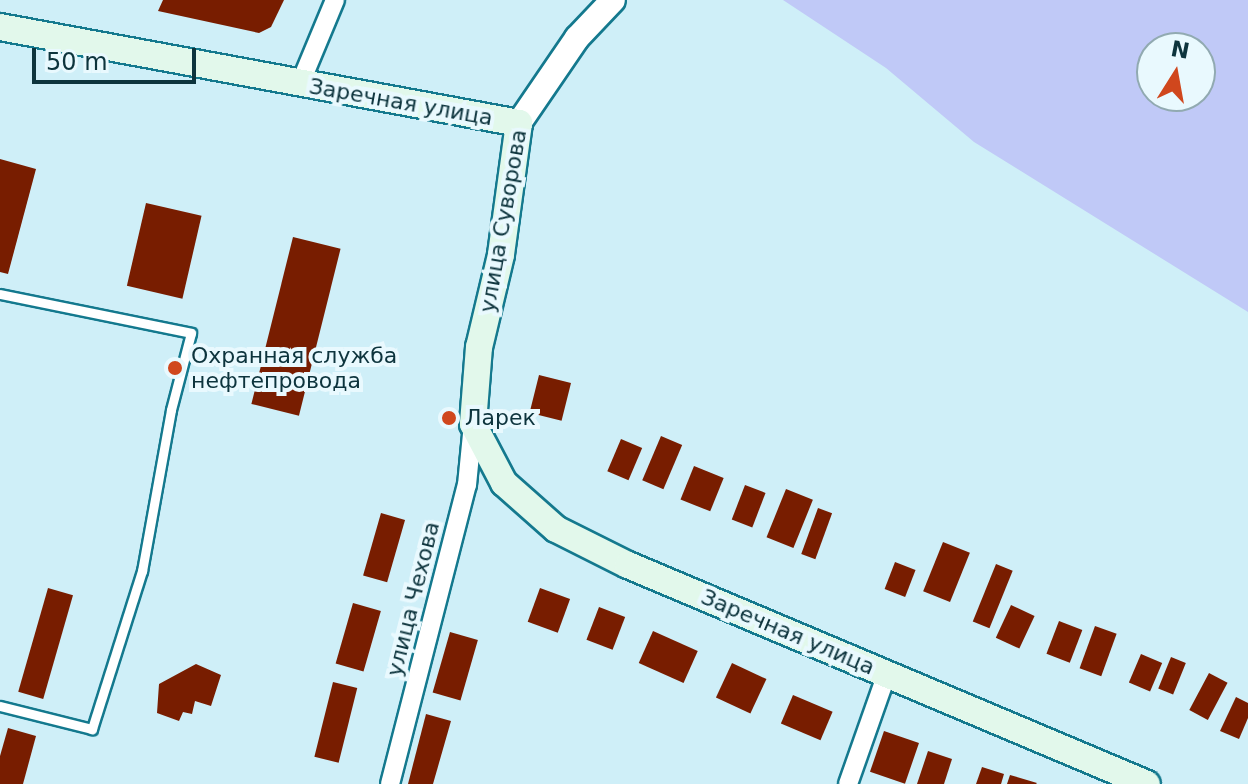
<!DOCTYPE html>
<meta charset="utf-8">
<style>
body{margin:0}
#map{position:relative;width:1248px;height:784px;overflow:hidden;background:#cfeff8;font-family:"DejaVu Sans",sans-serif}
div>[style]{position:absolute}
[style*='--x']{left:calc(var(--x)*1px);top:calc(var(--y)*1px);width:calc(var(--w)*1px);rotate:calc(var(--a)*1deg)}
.water>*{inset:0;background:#c0c9f7}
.building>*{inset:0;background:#781d00;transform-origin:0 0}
.roads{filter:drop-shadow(2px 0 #14798e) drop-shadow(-2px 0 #14798e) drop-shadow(0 2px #14798e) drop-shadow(0 -2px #14798e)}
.service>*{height:9px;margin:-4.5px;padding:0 4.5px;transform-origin:4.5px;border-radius:4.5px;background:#fff}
.minor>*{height:18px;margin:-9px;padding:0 9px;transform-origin:9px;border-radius:9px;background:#fff}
.tertiary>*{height:24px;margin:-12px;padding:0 12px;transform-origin:12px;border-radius:12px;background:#fff}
.secondary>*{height:26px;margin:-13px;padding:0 13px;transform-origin:13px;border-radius:13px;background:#e2f8eb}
.dots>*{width:22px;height:22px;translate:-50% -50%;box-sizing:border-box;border:4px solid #e9f9fe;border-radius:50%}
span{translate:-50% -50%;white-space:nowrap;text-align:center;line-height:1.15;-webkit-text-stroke:8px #e9f9fe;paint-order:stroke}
.street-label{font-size:22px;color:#0d343d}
.poi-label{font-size:22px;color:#0d343d}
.left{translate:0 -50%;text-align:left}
.north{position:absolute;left:1136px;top:32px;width:80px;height:80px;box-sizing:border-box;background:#e9f9fe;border:2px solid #91aab1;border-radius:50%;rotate:11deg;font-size:22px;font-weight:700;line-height:32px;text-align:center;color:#0d343d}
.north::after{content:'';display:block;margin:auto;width:28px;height:36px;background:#d0471d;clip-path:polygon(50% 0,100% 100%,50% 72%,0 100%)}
.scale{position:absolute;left:32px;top:48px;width:164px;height:36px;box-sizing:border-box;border:4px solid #0d343d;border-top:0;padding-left:10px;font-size:24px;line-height:28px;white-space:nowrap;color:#0d343d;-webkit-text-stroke:6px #e9f9fe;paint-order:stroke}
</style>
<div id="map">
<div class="water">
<i style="clip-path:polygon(evenodd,783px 0,1248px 0,1248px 312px,974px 142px,886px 68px,783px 0,1152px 48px,1200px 48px,1200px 96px,1152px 96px,1152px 48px)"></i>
</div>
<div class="building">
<i style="clip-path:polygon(163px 0,284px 0,271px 27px,259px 33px,158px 11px)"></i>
<i style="clip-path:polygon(0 159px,36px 169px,8px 274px,0 272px)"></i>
<i style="left:146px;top:203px;width:57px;height:85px;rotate:13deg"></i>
<i style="left:293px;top:237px;width:49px;height:172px;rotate:14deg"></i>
<i style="left:539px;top:375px;width:33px;height:39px;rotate:14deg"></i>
<i style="left:661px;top:436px;width:23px;height:48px;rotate:23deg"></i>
<i style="left:621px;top:439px;width:23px;height:35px;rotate:23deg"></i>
<i style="left:694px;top:466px;width:32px;height:36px;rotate:22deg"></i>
<i style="left:745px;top:485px;width:22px;height:37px;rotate:21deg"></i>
<i style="left:786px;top:489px;width:29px;height:52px;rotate:22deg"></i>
<i style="left:818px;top:508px;width:15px;height:49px;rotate:20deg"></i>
<i style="left:381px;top:513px;width:25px;height:65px;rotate:16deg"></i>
<i style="left:943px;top:542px;width:29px;height:53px;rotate:22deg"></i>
<i style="left:895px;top:562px;width:22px;height:29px;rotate:21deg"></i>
<i style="left:996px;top:564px;width:18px;height:62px;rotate:22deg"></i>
<i style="left:48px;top:588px;width:26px;height:108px;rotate:16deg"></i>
<i style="left:540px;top:588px;width:32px;height:36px;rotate:20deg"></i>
<i style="left:353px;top:603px;width:29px;height:63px;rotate:16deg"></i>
<i style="left:1011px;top:605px;width:26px;height:36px;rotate:25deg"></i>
<i style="left:599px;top:607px;width:28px;height:35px;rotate:21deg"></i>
<i style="left:1059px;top:621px;width:25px;height:35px;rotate:21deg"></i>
<i style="left:1095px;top:626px;width:23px;height:45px;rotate:20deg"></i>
<i style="left:653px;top:631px;width:49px;height:35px;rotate:24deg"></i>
<i style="left:450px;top:632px;width:29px;height:63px;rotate:16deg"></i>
<i style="left:1141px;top:654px;width:23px;height:31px;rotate:23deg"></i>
<i style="left:1171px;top:657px;width:16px;height:34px;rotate:22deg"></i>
<i style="left:732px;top:663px;width:38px;height:38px;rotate:25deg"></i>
<i style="clip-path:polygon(196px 664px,221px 675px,211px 706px,195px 701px,192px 714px,183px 712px,179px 721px,157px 713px,159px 684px)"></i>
<i style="left:1209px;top:673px;width:21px;height:42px;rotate:28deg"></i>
<i style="left:333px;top:682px;width:25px;height:77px;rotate:14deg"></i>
<i style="left:793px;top:695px;width:43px;height:31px;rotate:23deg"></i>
<i style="clip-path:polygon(1236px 697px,1248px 703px,1248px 718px,1239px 739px,1220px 731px)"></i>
<i style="clip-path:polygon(426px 714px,451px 721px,433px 784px,408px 784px)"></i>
<i style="clip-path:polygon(8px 728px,36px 736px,23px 784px,0 784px,0 756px)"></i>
<i style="left:884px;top:731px;width:37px;height:43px;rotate:19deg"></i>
<i style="clip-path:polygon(928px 751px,952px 759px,944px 784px,917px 784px)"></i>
<i style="clip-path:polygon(982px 767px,1004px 774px,1001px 784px,976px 784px)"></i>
<i style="clip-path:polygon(1010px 775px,1037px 783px,1036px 784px,1007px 784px)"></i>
</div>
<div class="roads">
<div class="service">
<i style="--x:0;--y:294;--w:195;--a:11.5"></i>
<i style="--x:191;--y:333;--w:80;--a:104.6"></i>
<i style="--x:171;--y:410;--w:164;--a:100.2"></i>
<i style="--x:142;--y:571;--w:166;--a:107.6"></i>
<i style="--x:92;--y:729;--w:95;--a:-166"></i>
</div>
<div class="minor">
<i style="--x:300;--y:84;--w:91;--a:-67.4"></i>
<i style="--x:390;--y:784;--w:309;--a:-75.6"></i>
<i style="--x:467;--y:485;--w:61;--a:-84.4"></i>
<i style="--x:848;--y:784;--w:118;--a:-70.6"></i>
</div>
<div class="tertiary">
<i style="--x:519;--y:123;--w:103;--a:-55.7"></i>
<i style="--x:577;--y:38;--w:52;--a:-46.5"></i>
</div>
<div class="secondary">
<i style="--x:0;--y:27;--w:528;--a:10.48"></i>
<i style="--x:519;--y:123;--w:133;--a:97.8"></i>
<i style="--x:501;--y:255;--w:95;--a:103.4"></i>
<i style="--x:479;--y:347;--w:77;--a:94.5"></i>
<i style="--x:473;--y:424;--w:67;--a:62.3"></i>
<i style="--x:504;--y:483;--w:69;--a:41.5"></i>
<i style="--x:556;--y:529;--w:80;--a:26.6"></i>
<i style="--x:628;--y:565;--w:563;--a:22.88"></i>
</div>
</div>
<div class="dots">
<i style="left:175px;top:368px;background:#d0471d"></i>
<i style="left:449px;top:418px;background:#d0471d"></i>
</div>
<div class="street-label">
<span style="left:401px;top:102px;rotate:10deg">Заречная улица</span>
<span style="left:503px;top:221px;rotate:-80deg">улица Суворова</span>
<span style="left:413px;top:599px;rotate:-76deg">улица Чехова</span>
<span style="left:788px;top:632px;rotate:23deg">Заречная улица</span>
</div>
<div class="poi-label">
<span class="left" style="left:191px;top:368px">Охранная служба<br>нефтепровода</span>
<span class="left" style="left:465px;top:418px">Ларек</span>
</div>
<div class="north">N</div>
<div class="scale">50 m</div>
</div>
